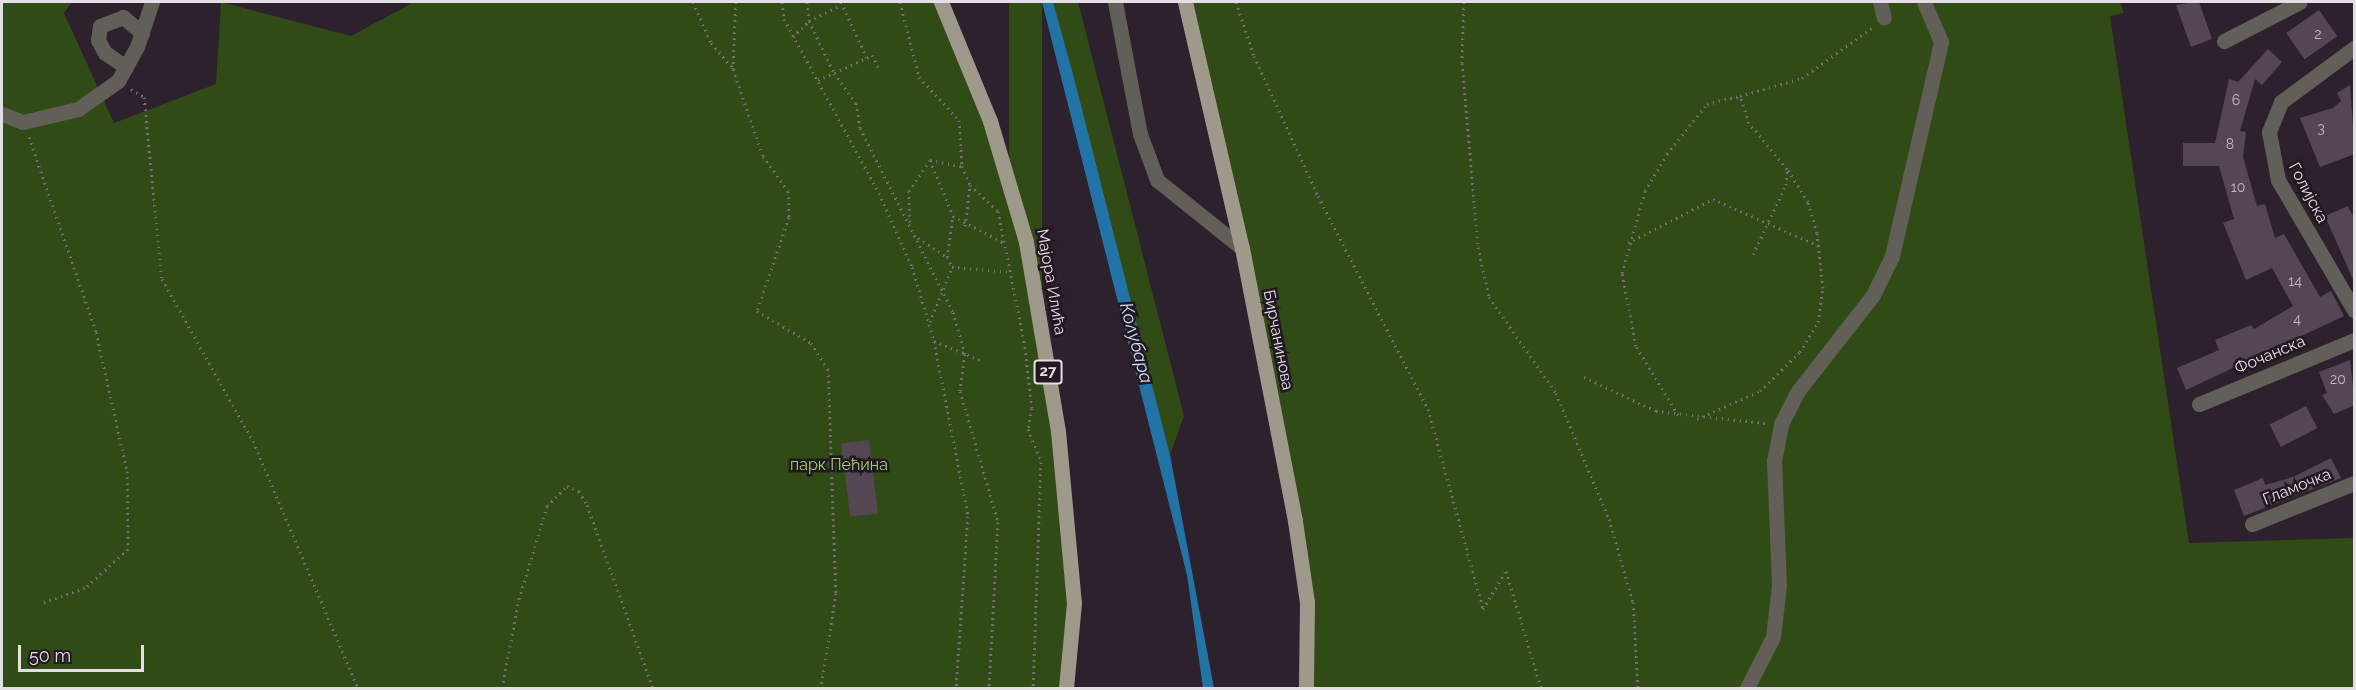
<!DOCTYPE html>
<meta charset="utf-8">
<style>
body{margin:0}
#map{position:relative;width:2356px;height:690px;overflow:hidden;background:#2c212c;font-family:Raleway,sans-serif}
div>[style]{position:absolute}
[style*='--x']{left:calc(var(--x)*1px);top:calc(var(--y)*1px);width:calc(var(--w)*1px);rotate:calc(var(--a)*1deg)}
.green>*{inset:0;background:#304b15;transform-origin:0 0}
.water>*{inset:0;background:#2274a7}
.building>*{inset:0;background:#544753;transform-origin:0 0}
.path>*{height:3px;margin-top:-1.5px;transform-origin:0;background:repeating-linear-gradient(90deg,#776d77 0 1.5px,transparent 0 6px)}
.minor>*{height:15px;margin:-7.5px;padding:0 7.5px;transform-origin:7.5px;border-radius:7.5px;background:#625f58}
.major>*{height:15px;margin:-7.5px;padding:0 7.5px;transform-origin:7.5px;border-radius:7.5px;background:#9e998a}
span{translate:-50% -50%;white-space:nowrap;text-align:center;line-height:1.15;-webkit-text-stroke:5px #221722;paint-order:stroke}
.number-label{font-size:14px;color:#c2b8c1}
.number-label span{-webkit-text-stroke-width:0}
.shield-label span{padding:2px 4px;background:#221722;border:2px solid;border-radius:4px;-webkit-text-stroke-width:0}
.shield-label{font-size:15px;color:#e6dee6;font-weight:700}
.street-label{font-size:16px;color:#e6dee6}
.park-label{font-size:16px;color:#9ed371}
.water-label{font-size:18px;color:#d0e3f1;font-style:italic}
.frame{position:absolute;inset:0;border:3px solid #e6dee6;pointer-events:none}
.scale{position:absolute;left:18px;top:645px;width:126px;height:27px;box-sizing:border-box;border:3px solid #e6dee6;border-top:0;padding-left:8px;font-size:18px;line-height:21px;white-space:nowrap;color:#e6dee6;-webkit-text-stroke:4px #221722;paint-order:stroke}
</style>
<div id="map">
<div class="green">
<i style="clip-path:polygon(2px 2px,72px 2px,64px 13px,114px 123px,216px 84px,221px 2px,351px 36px,414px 2px,941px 2px,1022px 220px,1077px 603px,1066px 688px,2px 688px)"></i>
<i style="left:1009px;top:2px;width:33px;height:450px"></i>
<i style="clip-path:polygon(1053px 2px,1078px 2px,1087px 37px,1184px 416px,1170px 455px)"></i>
<i style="clip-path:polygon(1185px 2px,2120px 2px,2124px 13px,2110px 16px,2189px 543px,2354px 538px,2354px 688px,1306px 688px,1307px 602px)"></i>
</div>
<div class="water">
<i style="clip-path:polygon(1042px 2px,1053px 2px,1074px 78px,1170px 455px,1214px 688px,1203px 688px,1187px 575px)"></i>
</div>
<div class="building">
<i style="clip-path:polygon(2194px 2px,2199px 2px,2212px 39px,2191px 47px,2176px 5px)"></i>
<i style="left:2319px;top:10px;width:32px;height:40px;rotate:55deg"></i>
<i style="clip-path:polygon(2268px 49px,2282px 62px,2262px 85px,2255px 79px,2240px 131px,2246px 132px,2243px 157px,2257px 206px,2265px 204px,2275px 238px,2284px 234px,2320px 297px,2331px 291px,2344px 316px,2186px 390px,2177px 368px,2219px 350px,2215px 340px,2251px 325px,2254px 329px,2293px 306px,2272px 268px,2246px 280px,2223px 223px,2234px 219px,2219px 166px,2183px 166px,2183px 143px,2215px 143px,2229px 79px,2238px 82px)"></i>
<i style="clip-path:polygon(2350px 85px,2355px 154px,2320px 167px,2300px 118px,2333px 108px,2341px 101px,2337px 93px)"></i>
<i style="clip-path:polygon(2348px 206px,2355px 220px,2355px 284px,2325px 216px)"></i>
<i style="clip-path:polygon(2350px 360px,2355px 405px,2334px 414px,2322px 395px,2327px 393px,2319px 372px)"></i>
<i style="left:2306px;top:406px;width:25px;height:41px;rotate:63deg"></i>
<i style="left:869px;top:440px;width:74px;height:28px;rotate:83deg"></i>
<i style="clip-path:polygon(2331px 458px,2341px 478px,2244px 516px,2234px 490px,2263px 478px,2265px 485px,2293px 477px)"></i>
</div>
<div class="path">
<i style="--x:693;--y:2;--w:45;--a:66.3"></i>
<i style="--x:711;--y:43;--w:32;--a:49"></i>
<i style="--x:736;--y:2;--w:67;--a:92.6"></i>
<i style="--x:733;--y:69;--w:92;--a:71"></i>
<i style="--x:763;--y:156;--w:43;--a:54.5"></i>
<i style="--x:788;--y:191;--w:26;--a:88"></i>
<i style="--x:789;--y:217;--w:99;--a:108.8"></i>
<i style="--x:757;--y:311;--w:63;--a:30.7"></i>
<i style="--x:811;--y:343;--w:31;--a:57"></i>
<i style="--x:828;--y:369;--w:224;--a:88"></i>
<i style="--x:836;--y:593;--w:96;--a:99"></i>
<i style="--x:782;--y:2;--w:17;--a:83"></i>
<i style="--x:784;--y:19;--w:198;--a:61.4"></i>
<i style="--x:879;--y:193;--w:81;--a:66"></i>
<i style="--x:912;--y:267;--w:77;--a:73.4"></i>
<i style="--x:934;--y:341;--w:178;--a:79"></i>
<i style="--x:968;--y:516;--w:172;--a:94"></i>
<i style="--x:807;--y:2;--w:19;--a:84"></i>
<i style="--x:809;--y:21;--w:58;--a:64.3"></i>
<i style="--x:834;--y:73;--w:37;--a:54"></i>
<i style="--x:856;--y:103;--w:25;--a:81"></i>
<i style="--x:860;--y:128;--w:206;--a:63.2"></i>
<i style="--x:953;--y:312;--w:44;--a:74.1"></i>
<i style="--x:965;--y:354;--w:37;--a:98"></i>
<i style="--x:960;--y:391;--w:136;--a:73.8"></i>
<i style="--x:998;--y:522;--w:166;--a:93.1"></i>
<i style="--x:841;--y:2;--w:62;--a:65.1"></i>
<i style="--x:867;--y:58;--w:6;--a:-31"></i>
<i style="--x:872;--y:55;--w:16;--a:63"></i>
<i style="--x:900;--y:2;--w:77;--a:75.8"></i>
<i style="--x:919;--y:77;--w:59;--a:47.1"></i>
<i style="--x:959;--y:120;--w:46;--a:86.3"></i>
<i style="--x:962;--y:166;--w:21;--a:67"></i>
<i style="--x:970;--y:185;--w:38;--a:43"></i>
<i style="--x:998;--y:211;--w:133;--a:78.7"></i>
<i style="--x:1024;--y:341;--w:67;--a:83.2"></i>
<i style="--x:1032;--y:408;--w:21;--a:101"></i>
<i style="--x:1028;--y:429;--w:35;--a:68"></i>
<i style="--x:1041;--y:462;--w:226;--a:92"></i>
<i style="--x:1236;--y:2;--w:57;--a:71.6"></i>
<i style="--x:1254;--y:56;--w:154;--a:65.4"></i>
<i style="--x:1318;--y:196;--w:240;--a:62.7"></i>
<i style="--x:1428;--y:409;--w:207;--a:74.6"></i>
<i style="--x:1483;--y:609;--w:44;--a:-58.8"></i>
<i style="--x:1506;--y:571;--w:122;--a:73.3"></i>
<i style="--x:1464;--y:2;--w:61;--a:91.9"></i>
<i style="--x:1462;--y:63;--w:185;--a:85"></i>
<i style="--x:1478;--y:247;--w:51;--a:77.6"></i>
<i style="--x:1489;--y:297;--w:117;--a:55.1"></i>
<i style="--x:1556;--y:393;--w:137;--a:67.2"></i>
<i style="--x:1609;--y:519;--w:86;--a:73.9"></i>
<i style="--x:1633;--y:602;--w:86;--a:86.7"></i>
<i style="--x:793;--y:37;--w:23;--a:-45"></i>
<i style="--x:809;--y:21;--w:36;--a:-27"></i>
<i style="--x:818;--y:80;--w:54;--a:-24.2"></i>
<i style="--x:131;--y:89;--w:15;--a:32"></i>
<i style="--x:144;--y:97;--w:183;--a:84.4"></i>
<i style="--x:162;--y:279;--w:186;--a:60.7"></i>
<i style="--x:253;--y:441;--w:268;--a:67"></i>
<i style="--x:29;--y:137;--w:206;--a:71"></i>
<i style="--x:96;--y:332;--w:142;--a:77.4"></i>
<i style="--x:127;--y:471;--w:78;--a:89.3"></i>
<i style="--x:128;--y:549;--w:58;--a:137.8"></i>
<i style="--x:85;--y:588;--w:46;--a:160.8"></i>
<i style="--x:930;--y:160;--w:33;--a:11"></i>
<i style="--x:910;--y:222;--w:31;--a:-92"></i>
<i style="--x:909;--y:191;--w:37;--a:-56"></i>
<i style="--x:930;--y:160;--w:61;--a:67.7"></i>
<i style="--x:953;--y:216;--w:58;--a:27.9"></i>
<i style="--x:965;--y:226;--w:39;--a:-83"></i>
<i style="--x:918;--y:238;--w:35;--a:33"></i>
<i style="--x:947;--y:257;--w:11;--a:63"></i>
<i style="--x:952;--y:267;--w:58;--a:4.9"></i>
<i style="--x:1628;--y:243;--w:96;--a:-27.4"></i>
<i style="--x:1713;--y:199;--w:116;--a:23.9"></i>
<i style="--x:1753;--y:254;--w:76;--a:-64.4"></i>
<i style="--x:1786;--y:185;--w:16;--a:-86"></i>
<i style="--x:1787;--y:169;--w:60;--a:-129.6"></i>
<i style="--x:1749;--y:123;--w:28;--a:-108"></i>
<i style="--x:1740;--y:96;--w:65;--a:-16.2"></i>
<i style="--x:1802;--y:78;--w:87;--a:-35.7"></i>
<i style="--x:947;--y:257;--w:40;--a:-81.5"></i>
<i style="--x:930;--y:322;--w:59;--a:-68.2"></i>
<i style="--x:934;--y:341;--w:53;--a:22.2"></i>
<i style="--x:1584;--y:377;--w:80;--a:25.3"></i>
<i style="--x:1656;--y:411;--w:110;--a:6.3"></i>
<i style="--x:1678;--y:415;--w:81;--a:-121.3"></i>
<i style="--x:1636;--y:346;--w:74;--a:-100.9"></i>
<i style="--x:1622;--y:273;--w:85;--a:-74.3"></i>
<i style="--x:1645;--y:191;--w:43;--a:-59.3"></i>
<i style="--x:1667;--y:154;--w:64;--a:-51.3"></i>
<i style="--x:1707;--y:104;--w:34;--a:-14"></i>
<i style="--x:1697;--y:419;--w:69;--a:-24"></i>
<i style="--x:1760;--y:391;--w:56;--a:-44.3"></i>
<i style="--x:1800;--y:352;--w:35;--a:-59"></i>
<i style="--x:1818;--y:322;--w:34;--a:-82"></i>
<i style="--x:1823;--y:288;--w:55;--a:-96.2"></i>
<i style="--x:1817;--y:233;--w:32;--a:-106"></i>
<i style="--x:1808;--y:202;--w:38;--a:-122"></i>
<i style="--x:502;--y:688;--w:91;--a:-79.2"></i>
<i style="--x:519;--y:599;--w:97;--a:-73.2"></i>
<i style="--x:547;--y:506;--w:28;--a:-45"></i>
<i style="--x:567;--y:486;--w:13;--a:23"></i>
<i style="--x:579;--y:491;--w:16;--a:60"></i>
<i style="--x:587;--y:505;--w:195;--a:70.2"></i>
</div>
<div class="minor">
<i style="--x:1115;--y:2;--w:134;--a:79.3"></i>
<i style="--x:1140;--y:134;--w:49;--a:69.7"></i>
<i style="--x:1157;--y:180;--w:109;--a:38.7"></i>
<i style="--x:1880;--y:2;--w:16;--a:76"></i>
<i style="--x:2224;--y:41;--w:85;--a:-27.2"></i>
<i style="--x:2354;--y:48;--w:91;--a:143.5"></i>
<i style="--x:2281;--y:102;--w:32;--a:112"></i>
<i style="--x:2269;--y:132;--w:49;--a:79.4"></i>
<i style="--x:2278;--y:180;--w:151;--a:59.7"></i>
<i style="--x:126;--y:67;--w:25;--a:-146"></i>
<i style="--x:105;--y:53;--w:15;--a:-118"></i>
<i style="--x:98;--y:40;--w:14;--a:-82"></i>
<i style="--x:100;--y:26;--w:25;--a:-21"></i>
<i style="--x:123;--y:17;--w:25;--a:40"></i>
<i style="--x:2;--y:114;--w:22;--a:21"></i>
<i style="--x:23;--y:122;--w:57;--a:-13.3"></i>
<i style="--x:78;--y:109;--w:49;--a:-35"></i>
<i style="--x:118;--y:81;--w:39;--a:-61"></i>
<i style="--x:137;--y:47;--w:47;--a:-71.6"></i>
<i style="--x:2199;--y:404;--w:168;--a:-22.4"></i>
<i style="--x:2252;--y:524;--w:110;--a:-21.9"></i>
<i style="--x:1747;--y:688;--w:57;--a:-63"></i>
<i style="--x:1773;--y:637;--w:52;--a:-83.4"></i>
<i style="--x:1779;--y:585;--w:124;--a:-92.3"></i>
<i style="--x:1774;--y:461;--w:38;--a:-79"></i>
<i style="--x:1781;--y:424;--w:37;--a:-63"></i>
<i style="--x:1798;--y:391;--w:122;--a:-52"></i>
<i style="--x:1873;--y:295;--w:43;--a:-64"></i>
<i style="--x:1892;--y:256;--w:220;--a:-77.1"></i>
<i style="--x:1941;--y:42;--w:43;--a:-113"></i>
</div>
<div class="major">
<i style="--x:941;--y:2;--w:129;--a:67.6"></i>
<i style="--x:990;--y:121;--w:126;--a:73.4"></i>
<i style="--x:1026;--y:242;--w:192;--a:80.4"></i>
<i style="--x:1058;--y:431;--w:173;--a:84.7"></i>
<i style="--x:1074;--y:603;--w:85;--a:95.4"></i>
<i style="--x:1185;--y:2;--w:253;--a:77"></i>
<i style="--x:1242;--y:248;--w:278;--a:79"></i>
<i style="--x:1295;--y:521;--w:82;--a:81.6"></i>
<i style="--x:1307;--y:602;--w:86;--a:90.7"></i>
</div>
<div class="number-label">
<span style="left:2318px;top:34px">2</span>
<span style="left:2236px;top:100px">6</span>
<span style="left:2321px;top:128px">3</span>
<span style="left:2230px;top:144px">8</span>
<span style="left:2238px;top:187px">10</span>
<span style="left:2295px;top:281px">14</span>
<span style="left:2297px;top:319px">4</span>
<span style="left:2338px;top:379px">20</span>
</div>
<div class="shield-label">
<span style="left:1048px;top:372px">27</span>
</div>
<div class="street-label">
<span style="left:2308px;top:193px;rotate:62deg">Голијска</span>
<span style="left:1051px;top:282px;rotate:80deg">Мајора Илића</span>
<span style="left:1278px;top:340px;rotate:79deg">Бирчанинова</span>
<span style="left:2270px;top:355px;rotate:-23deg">Фочанска</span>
<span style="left:2297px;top:487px;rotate:-22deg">Гламочка</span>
</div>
<div class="park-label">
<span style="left:839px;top:465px">парк Пећина</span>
</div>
<div class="water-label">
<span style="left:1136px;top:343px;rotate:75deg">Колубара</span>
</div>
<div class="frame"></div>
<div class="scale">50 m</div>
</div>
